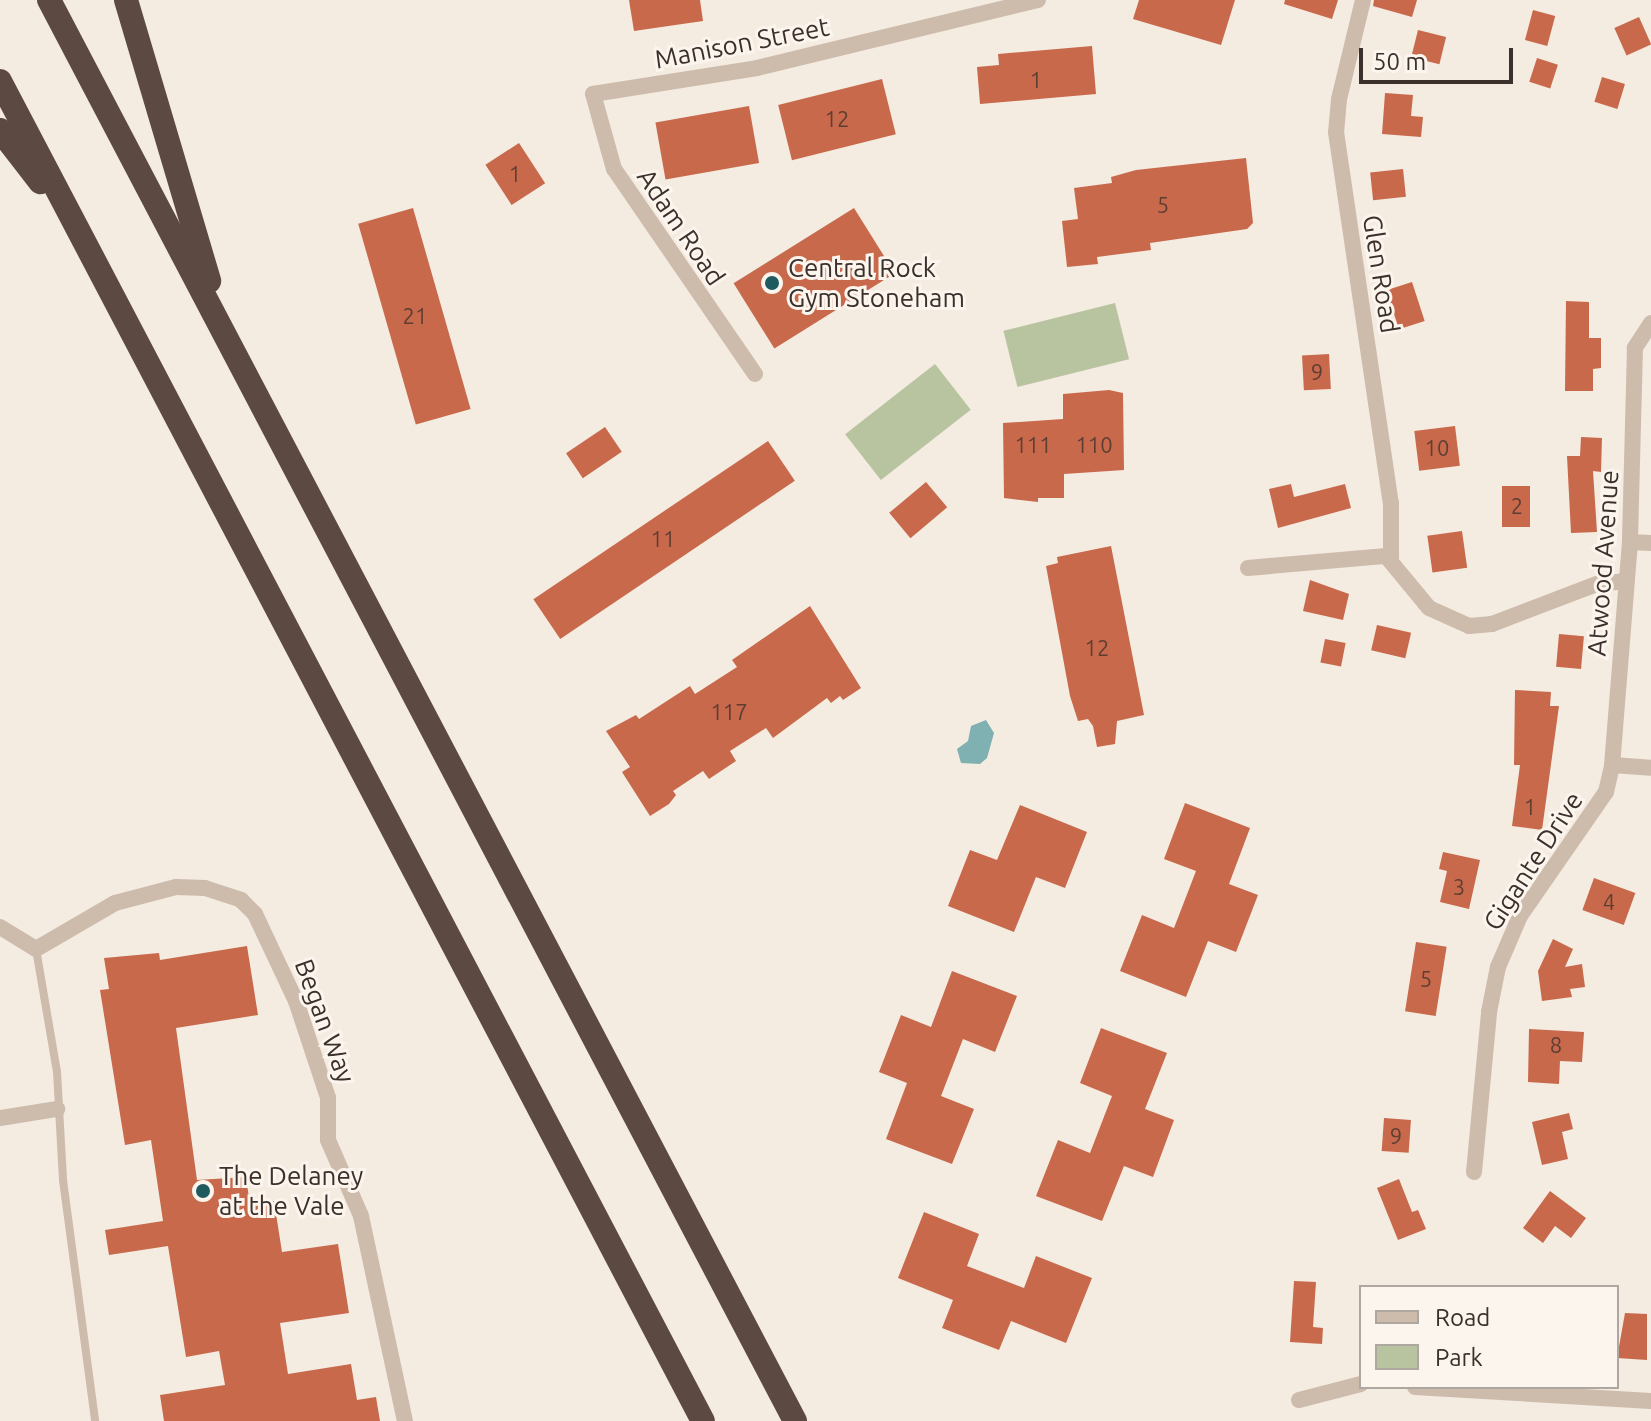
<!DOCTYPE html>
<style>
body{margin:0}
#map{position:relative;width:1651px;height:1421px;overflow:hidden;background:#f4ebe1;font-family:Ubuntu,sans-serif}
div>[style]{position:absolute}
[style*='--x']{left:calc(var(--x)*1px);top:calc(var(--y)*1px);width:calc(var(--w)*1px);rotate:calc(var(--a)*1deg)}
.green>*{inset:0;background:#b8c4a0;transform-origin:0 0}
.water>*{inset:0;background:#7fb0b2}
.building>*{inset:0;background:#c8694b;transform-origin:0 0}
.service>*{height:8px;margin:-4px;padding:0 4px;transform-origin:4px;border-radius:4px;background:#cdbbac}
.minor>*{height:16px;margin:-8px;padding:0 8px;transform-origin:8px;border-radius:8px;background:#cdbbac}
.motorway>*{height:24px;margin:-12px;padding:0 12px;transform-origin:12px;border-radius:12px;background:#5c4a42}
.dots>*{width:22px;height:22px;translate:-50% -50%;box-sizing:border-box;border:4px solid #fbf5ee;border-radius:50%}
span{translate:-50% -50%;white-space:nowrap;text-align:center;line-height:1.15;-webkit-text-stroke:6px #fbf5ee;paint-order:stroke}
.number-label{font-size:22px;color:#5e3e33}
.number-label span{-webkit-text-stroke-width:0}
.street-label{font-size:26px;color:#3b302b}
.poi-label{font-size:26px;color:#3b302b}
.left{translate:0 -50%;text-align:left}
.legend{position:absolute;left:1359px;top:1285px;width:260px;height:104px;box-sizing:border-box;background:#fbf5ee;border:2px solid #aea6a0;margin:0;padding:10px 14px;list-style:none;font-size:24px;color:#3b302b}
.legend li{display:flex;align-items:center;gap:16px;height:40px}
.legend b{width:40px;border:2px solid #aea6a0}
.scale{position:absolute;left:1359px;top:48px;width:154px;height:36px;box-sizing:border-box;border:4px solid #3b302b;border-top:0;padding-left:10px;font-size:24px;line-height:28px;white-space:nowrap;color:#3b302b;-webkit-text-stroke:6px #fbf5ee;paint-order:stroke}
</style>
<div id="map">
<div class="green">
<i style="left:1115px;top:303px;width:58px;height:115px;rotate:76deg"></i>
<i style="left:935px;top:364px;width:58px;height:114px;rotate:52deg"></i>
</div>
<div class="water">
<i style="clip-path:polygon(986px 720px,994px 733px,987px 758px,980px 764px,961px 763px,957px 749px,968px 741px,971px 726px)"></i>
</div>
<div class="building">
<i style="clip-path:polygon(629px 0,700px 0,703px 21px,634px 31px)"></i>
<i style="clip-path:polygon(1139px 0,1235px 0,1221px 45px,1133px 19px)"></i>
<i style="clip-path:polygon(1285px 0,1338px 0,1332px 19px,1284px 4px)"></i>
<i style="clip-path:polygon(1374px 0,1417px 0,1412px 17px,1373px 6px)"></i>
<i style="left:1533px;top:10px;width:23px;height:31px;rotate:15deg"></i>
<i style="left:1639px;top:17px;width:30px;height:27px;rotate:66deg"></i>
<i style="left:1418px;top:30px;width:29px;height:28px;rotate:14deg"></i>
<i style="clip-path:polygon(1092px 46px,1096px 94px,980px 104px,977px 67px,999px 65px,998px 54px)"></i>
<i style="left:1537px;top:58px;width:22px;height:25px;rotate:18deg"></i>
<i style="left:1602px;top:77px;width:24px;height:26px;rotate:17deg"></i>
<i style="left:882px;top:79px;width:57px;height:107px;rotate:76deg"></i>
<i style="clip-path:polygon(1385px 93px,1413px 95px,1411px 116px,1423px 117px,1421px 137px,1382px 134px)"></i>
<i style="left:749px;top:106px;width:58px;height:95px;rotate:80deg"></i>
<i style="left:519px;top:143px;width:48px;height:40px;rotate:57deg"></i>
<i style="clip-path:polygon(1246px 158px,1253px 223px,1247px 229px,1150px 243px,1151px 250px,1097px 257px,1098px 264px,1067px 267px,1062px 221px,1078px 219px,1074px 188px,1112px 183px,1111px 177px,1136px 170px)"></i>
<i style="left:1403px;top:169px;width:28px;height:33px;rotate:84deg"></i>
<i style="left:413px;top:208px;width:209px;height:57px;rotate:74deg"></i>
<i style="left:854px;top:208px;width:77px;height:142px;rotate:58deg"></i>
<i style="left:1412px;top:282px;width:41px;height:27px;rotate:72deg"></i>
<i style="clip-path:polygon(1566px 301px,1589px 302px,1589px 338px,1601px 338px,1601px 368px,1593px 369px,1593px 391px,1565px 391px)"></i>
<i style="left:1329px;top:354px;width:35px;height:27px;rotate:87deg"></i>
<i style="clip-path:polygon(1109px 390px,1123px 393px,1124px 470px,1064px 474px,1064px 498px,1038px 498px,1038px 502px,1004px 498px,1003px 423px,1063px 419px,1063px 394px)"></i>
<i style="left:1455px;top:426px;width:40px;height:41px;rotate:83deg"></i>
<i style="left:605px;top:427px;width:30px;height:47px;rotate:56deg"></i>
<i style="clip-path:polygon(1581px 437px,1602px 438px,1601px 472px,1593px 471px,1597px 532px,1571px 533px,1567px 456px,1580px 456px)"></i>
<i style="left:768px;top:441px;width:48px;height:283px;rotate:56deg"></i>
<i style="left:926px;top:482px;width:33px;height:48px;rotate:50deg"></i>
<i style="clip-path:polygon(1291px 484px,1294px 497px,1345px 484px,1351px 508px,1278px 528px,1269px 489px)"></i>
<i style="left:1502px;top:486px;width:28px;height:41px"></i>
<i style="left:1462px;top:531px;width:37px;height:35px;rotate:82deg"></i>
<i style="clip-path:polygon(1111px 546px,1144px 715px,1117px 721px,1115px 744px,1097px 747px,1093px 726px,1088px 719px,1078px 721px,1070px 696px,1046px 566px,1058px 563px,1057px 557px)"></i>
<i style="clip-path:polygon(1310px 580px,1349px 594px,1343px 620px,1303px 611px)"></i>
<i style="clip-path:polygon(810px 606px,861px 688px,843px 700px,840px 696px,831px 703px,827px 698px,773px 738px,766px 728px,730px 751px,736px 761px,709px 779px,703px 771px,673px 791px,676px 795px,669px 804px,650px 816px,622px 772px,630px 767px,606px 731px,636px 715px,639px 719px,690px 686px,695px 694px,737px 667px,732px 660px)"></i>
<i style="left:1377px;top:625px;width:35px;height:26px;rotate:13deg"></i>
<i style="left:1559px;top:634px;width:25px;height:33px;rotate:5deg"></i>
<i style="left:1325px;top:639px;width:21px;height:24px;rotate:11deg"></i>
<i style="clip-path:polygon(1515px 690px,1551px 692px,1550px 706px,1559px 706px,1542px 830px,1512px 826px,1520px 765px,1514px 765px)"></i>
<i style="clip-path:polygon(1185px 803px,1250px 828px,1229px 884px,1258px 895px,1236px 952px,1208px 941px,1186px 997px,1120px 971px,1142px 915px,1174px 928px,1196px 871px,1164px 859px)"></i>
<i style="clip-path:polygon(1020px 805px,1087px 832px,1065px 888px,1036px 877px,1014px 932px,948px 906px,970px 850px,997px 860px)"></i>
<i style="clip-path:polygon(1443px 852px,1480px 860px,1469px 909px,1440px 902px,1447px 871px,1439px 869px)"></i>
<i style="left:1594px;top:878px;width:44px;height:34px;rotate:20deg"></i>
<i style="clip-path:polygon(1553px 939px,1573px 949px,1565px 967px,1582px 964px,1585px 987px,1570px 989px,1572px 997px,1542px 1001px,1538px 971px)"></i>
<i style="left:1416px;top:942px;width:31px;height:70px;rotate:9deg"></i>
<i style="clip-path:polygon(247px 946px,258px 1015px,176px 1028px,197px 1180px,246px 1177px,250px 1205px,274px 1201px,282px 1252px,338px 1244px,349px 1313px,280px 1323px,288px 1374px,351px 1364px,357px 1400px,376px 1397px,380px 1421px,164px 1421px,160px 1395px,225px 1385px,219px 1351px,186px 1357px,168px 1246px,109px 1255px,105px 1230px,163px 1221px,151px 1140px,125px 1145px,100px 990px,109px 989px,104px 958px,159px 953px,160px 960px)"></i>
<i style="clip-path:polygon(952px 971px,1017px 996px,995px 1052px,963px 1039px,941px 1096px,974px 1109px,952px 1164px,886px 1139px,907px 1083px,879px 1072px,901px 1015px,931px 1027px)"></i>
<i style="clip-path:polygon(1101px 1028px,1167px 1053px,1145px 1109px,1174px 1120px,1153px 1177px,1124px 1166px,1102px 1221px,1036px 1196px,1058px 1140px,1090px 1153px,1112px 1096px,1080px 1083px)"></i>
<i style="clip-path:polygon(1529px 1029px,1584px 1032px,1582px 1062px,1560px 1061px,1559px 1084px,1528px 1082px)"></i>
<i style="clip-path:polygon(1569px 1113px,1573px 1129px,1562px 1132px,1568px 1159px,1542px 1165px,1532px 1122px)"></i>
<i style="left:1384px;top:1118px;width:27px;height:33px;rotate:4deg"></i>
<i style="clip-path:polygon(1399px 1179px,1412px 1212px,1418px 1210px,1426px 1229px,1398px 1240px,1377px 1188px)"></i>
<i style="clip-path:polygon(1550px 1191px,1586px 1218px,1571px 1238px,1555px 1226px,1543px 1243px,1523px 1228px)"></i>
<i style="clip-path:polygon(924px 1212px,979px 1234px,967px 1266px,1024px 1288px,1036px 1256px,1092px 1278px,1066px 1343px,1011px 1321px,999px 1350px,942px 1328px,953px 1300px,898px 1278px)"></i>
<i style="clip-path:polygon(1294px 1281px,1316px 1282px,1313px 1327px,1323px 1328px,1322px 1344px,1290px 1342px)"></i>
<i style="clip-path:polygon(1625px 1313px,1647px 1314px,1647px 1360px,1617px 1358px)"></i>
</div>
<div class="service">
<i style="--x:36;--y:949;--w:125;--a:80.3"></i>
<i style="--x:57;--y:1072;--w:108;--a:86.8"></i>
<i style="--x:63;--y:1180;--w:243;--a:82.4"></i>
</div>
<div class="minor">
<i style="--x:1363;--y:0;--w:102;--a:103.6"></i>
<i style="--x:1339;--y:99;--w:33;--a:95"></i>
<i style="--x:1336;--y:132;--w:375;--a:81.6"></i>
<i style="--x:1391;--y:503;--w:55;--a:90"></i>
<i style="--x:1651;--y:323;--w:30;--a:123"></i>
<i style="--x:1635;--y:348;--w:194;--a:91.5"></i>
<i style="--x:1630;--y:542;--w:224;--a:94.6"></i>
<i style="--x:1612;--y:765;--w:39;--a:4"></i>
<i style="--x:755;--y:374;--w:249;--a:-124.5"></i>
<i style="--x:614;--y:169;--w:78;--a:-105.6"></i>
<i style="--x:593;--y:94;--w:166;--a:-9"></i>
<i style="--x:757;--y:68;--w:289;--a:-13.6"></i>
<i style="--x:1630;--y:542;--w:21;--a:3"></i>
<i style="--x:1248;--y:568;--w:139;--a:-5"></i>
<i style="--x:1386;--y:556;--w:67;--a:50.4"></i>
<i style="--x:1429;--y:608;--w:44;--a:24.2"></i>
<i style="--x:1469;--y:626;--w:23;--a:-5"></i>
<i style="--x:1492;--y:624;--w:112;--a:-20.9"></i>
<i style="--x:1597;--y:584;--w:29;--a:-6"></i>
<i style="--x:0;--y:927;--w:42;--a:31.4"></i>
<i style="--x:36;--y:949;--w:91;--a:-30.2"></i>
<i style="--x:115;--y:903;--w:63;--a:-14.7"></i>
<i style="--x:176;--y:887;--w:29;--a:2"></i>
<i style="--x:205;--y:888;--w:38;--a:18"></i>
<i style="--x:241;--y:900;--w:20;--a:45"></i>
<i style="--x:255;--y:914;--w:96;--a:64.8"></i>
<i style="--x:296;--y:1001;--w:102;--a:71.7"></i>
<i style="--x:328;--y:1098;--w:42;--a:90"></i>
<i style="--x:328;--y:1140;--w:83;--a:66.5"></i>
<i style="--x:361;--y:1216;--w:210;--a:77.9"></i>
<i style="--x:0;--y:1118;--w:58;--a:-9"></i>
<i style="--x:1474;--y:1172;--w:161;--a:-84.6"></i>
<i style="--x:1489;--y:1012;--w:46;--a:-78.7"></i>
<i style="--x:1498;--y:967;--w:56;--a:-66.7"></i>
<i style="--x:1520;--y:916;--w:151;--a:-55.3"></i>
<i style="--x:1606;--y:792;--w:28;--a:-77"></i>
<i style="--x:1415;--y:1387;--w:236;--a:3.4"></i>
<i style="--x:1299;--y:1400;--w:64;--a:-14.5"></i>
</div>
<div class="motorway">
<i style="--x:49;--y:0;--w:1605;--a:62.3"></i>
<i style="--x:126;--y:0;--w:293;--a:73.5"></i>
<i style="--x:0;--y:81;--w:1513;--a:62.32"></i>
<i style="--x:0;--y:130;--w:66;--a:52.4"></i>
</div>
<div class="dots">
<i style="left:772px;top:283px;background:#1f5a5e"></i>
<i style="left:203px;top:1191px;background:#1f5a5e"></i>
</div>
<div class="number-label">
<span style="left:1036px;top:80px">1</span>
<span style="left:837px;top:119px">12</span>
<span style="left:515px;top:174px">1</span>
<span style="left:1163px;top:205px">5</span>
<span style="left:415px;top:316px">21</span>
<span style="left:1317px;top:372px">9</span>
<span style="left:1033px;top:445px">111</span>
<span style="left:1094px;top:445px">110</span>
<span style="left:1437px;top:448px">10</span>
<span style="left:1517px;top:506px">2</span>
<span style="left:663px;top:539px">11</span>
<span style="left:1097px;top:648px">12</span>
<span style="left:729px;top:712px">117</span>
<span style="left:1530px;top:807px">1</span>
<span style="left:1459px;top:887px">3</span>
<span style="left:1609px;top:902px">4</span>
<span style="left:1426px;top:979px">5</span>
<span style="left:1556px;top:1045px">8</span>
<span style="left:1396px;top:1136px">9</span>
</div>
<div class="street-label">
<span style="left:742px;top:43px;rotate:-11deg">Manison Street</span>
<span style="left:681px;top:227px;rotate:56deg">Adam Road</span>
<span style="left:1381px;top:274px;rotate:81deg">Glen Road</span>
<span style="left:1603px;top:563px;rotate:-86deg">Atwood Avenue</span>
<span style="left:1533px;top:861px;rotate:-57deg">Gigante Drive</span>
<span style="left:325px;top:1021px;rotate:70deg">Began Way</span>
</div>
<div class="poi-label">
<span class="left" style="left:788px;top:283px">Central Rock<br>Gym Stoneham</span>
<span class="left" style="left:219px;top:1191px">The Delaney<br>at the Vale</span>
</div>
<ul class="legend">
<li><b style="height:10px;background:#cdbbac"></b>Road</li>
<li><b style="height:22px;background:#b8c4a0"></b>Park</li>
</ul>
<div class="scale">50 m</div>
</div>
